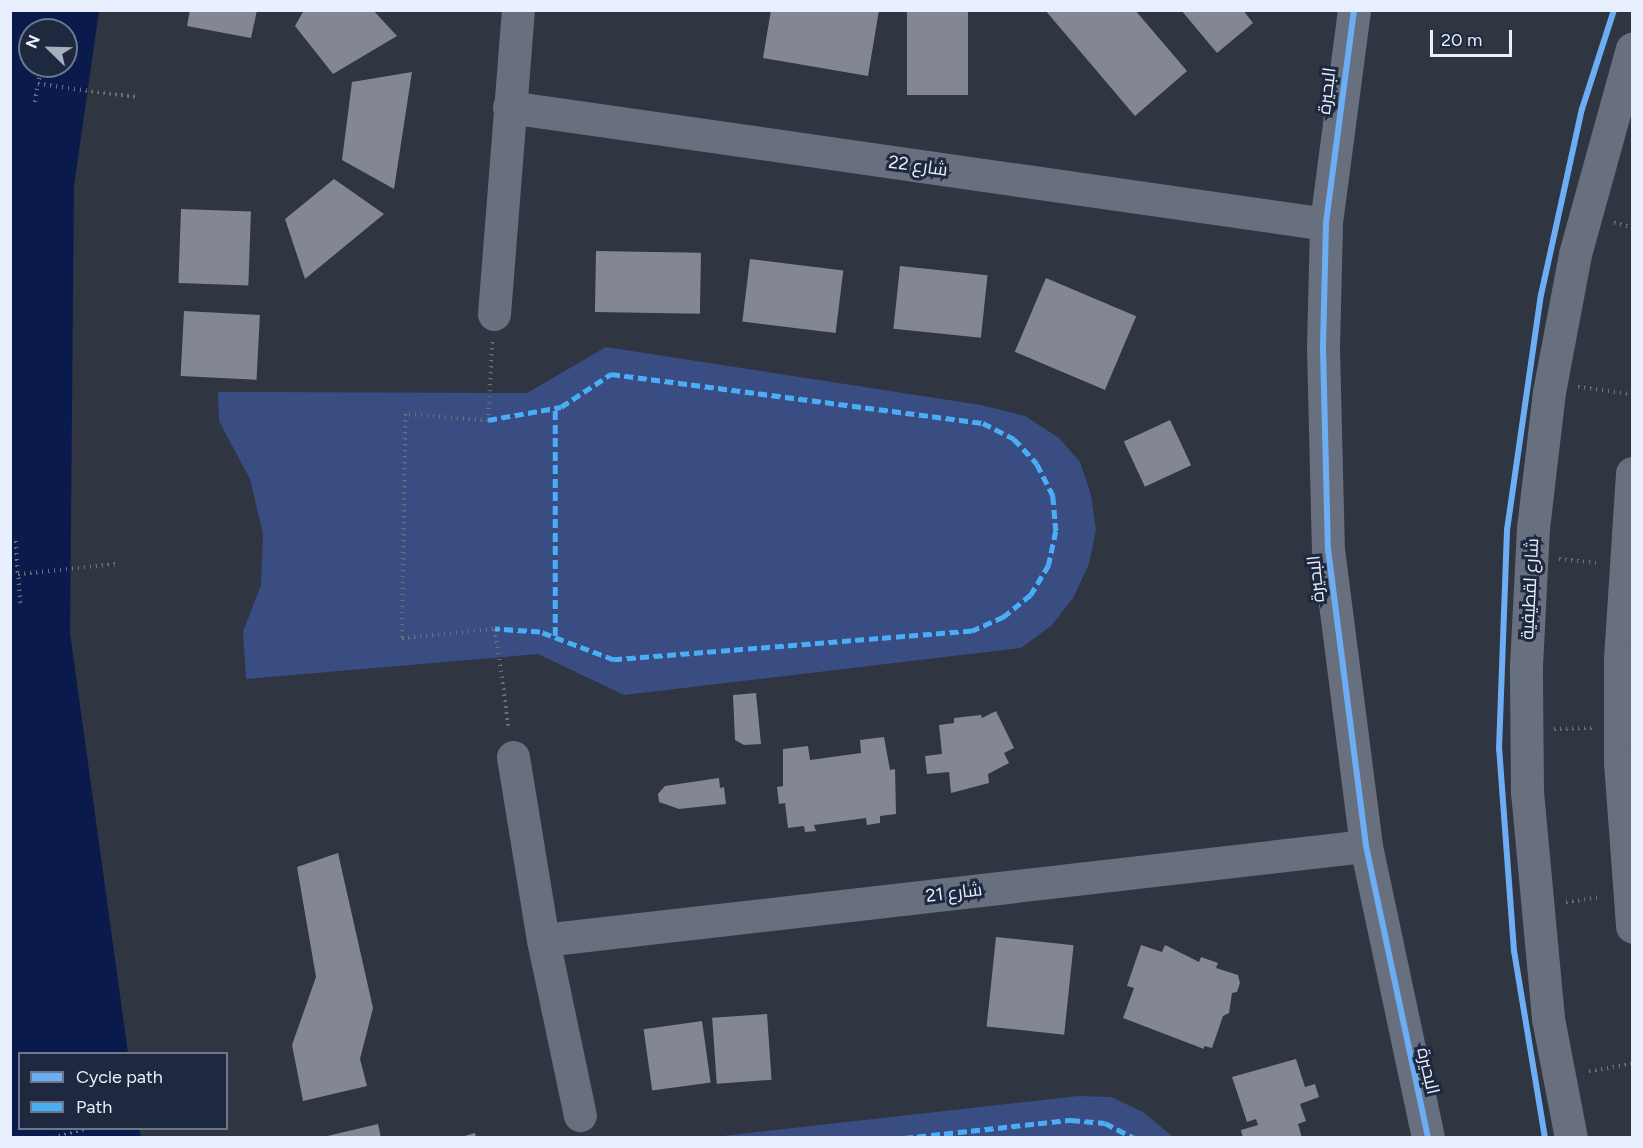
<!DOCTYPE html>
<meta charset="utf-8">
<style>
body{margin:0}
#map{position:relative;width:1643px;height:1148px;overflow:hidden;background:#2f3541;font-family:Figtree,Cairo,sans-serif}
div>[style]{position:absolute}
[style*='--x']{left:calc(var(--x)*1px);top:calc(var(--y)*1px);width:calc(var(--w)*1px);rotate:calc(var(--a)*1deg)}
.green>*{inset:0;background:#394d82}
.water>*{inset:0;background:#0b1a4d}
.building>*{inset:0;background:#828792;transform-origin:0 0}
.path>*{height:4px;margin-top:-2px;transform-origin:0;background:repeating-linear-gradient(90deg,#6a6f7c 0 1.5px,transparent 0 6px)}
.minor>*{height:33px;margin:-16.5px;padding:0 16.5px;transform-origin:16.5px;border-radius:16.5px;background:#686f7e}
.quiet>*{height:4.5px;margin-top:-2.25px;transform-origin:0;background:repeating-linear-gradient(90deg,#49aef6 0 9px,transparent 0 13.5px)}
.cycleway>*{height:6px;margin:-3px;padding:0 3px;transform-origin:3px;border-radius:3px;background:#6dadf4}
span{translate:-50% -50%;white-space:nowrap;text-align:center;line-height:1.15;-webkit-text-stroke:6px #1e283e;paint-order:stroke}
.street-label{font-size:18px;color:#e8effe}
.frame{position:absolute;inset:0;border:12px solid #e8effe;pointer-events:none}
.legend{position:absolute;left:18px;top:1052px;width:210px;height:78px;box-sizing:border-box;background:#1e283e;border:2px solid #6f788b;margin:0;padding:8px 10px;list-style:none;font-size:18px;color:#e8effe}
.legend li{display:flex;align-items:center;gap:12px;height:30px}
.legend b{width:30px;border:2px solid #6f788b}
.north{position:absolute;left:18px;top:18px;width:60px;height:60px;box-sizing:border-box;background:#1e283e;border:2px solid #6f788b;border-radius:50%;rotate:293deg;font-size:16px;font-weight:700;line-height:24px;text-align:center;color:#e8effe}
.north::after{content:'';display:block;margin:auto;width:21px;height:27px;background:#a7aebc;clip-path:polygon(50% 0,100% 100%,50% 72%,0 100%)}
.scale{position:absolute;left:1430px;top:30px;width:82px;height:27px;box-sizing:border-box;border:3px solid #e8effe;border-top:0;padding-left:8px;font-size:18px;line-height:21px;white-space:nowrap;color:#e8effe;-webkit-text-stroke:4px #1e283e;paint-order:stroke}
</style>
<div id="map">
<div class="green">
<i style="clip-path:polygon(606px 347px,981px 405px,1025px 416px,1059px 438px,1080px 462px,1091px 495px,1096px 530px,1089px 564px,1073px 598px,1051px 626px,1021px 648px,624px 695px,538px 654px,246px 679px,243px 632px,261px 585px,263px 534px,250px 479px,219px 421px,218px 392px,527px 393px)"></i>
<i style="clip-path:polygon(1078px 1096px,1111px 1097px,1143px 1112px,1173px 1137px,714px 1137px)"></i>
</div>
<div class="water">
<i style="clip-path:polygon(evenodd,10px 11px,99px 11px,74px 186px,70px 633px,128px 1053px,20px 1054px,20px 1128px,139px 1129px,141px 1137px,11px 1137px,10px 11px,30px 30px,66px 30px,66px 66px,30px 66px,30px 30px)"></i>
</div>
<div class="building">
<i style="clip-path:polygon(190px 10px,257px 10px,251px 38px,187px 26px)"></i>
<i style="clip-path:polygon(304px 10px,373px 10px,397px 36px,333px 74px,295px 26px)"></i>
<i style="clip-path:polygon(771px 10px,879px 10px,868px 76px,763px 58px)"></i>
<i style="left:907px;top:10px;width:61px;height:85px"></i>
<i style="clip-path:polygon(1045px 10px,1135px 10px,1187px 71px,1135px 116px)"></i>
<i style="clip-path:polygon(1181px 10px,1243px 10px,1253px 23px,1217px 53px)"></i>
<i style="clip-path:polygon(412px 72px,394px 189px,342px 160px,352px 82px)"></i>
<i style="clip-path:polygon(334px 179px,384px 214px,305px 279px,285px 219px)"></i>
<i style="left:181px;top:209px;width:70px;height:74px;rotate:2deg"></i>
<i style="left:596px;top:251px;width:105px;height:61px;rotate:1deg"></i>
<i style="left:750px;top:259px;width:94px;height:63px;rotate:7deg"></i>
<i style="left:900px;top:266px;width:88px;height:63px;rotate:6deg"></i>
<i style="left:1046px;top:278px;width:98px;height:80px;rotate:23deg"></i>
<i style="left:184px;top:311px;width:76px;height:65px;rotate:3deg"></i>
<i style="left:1170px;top:420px;width:50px;height:51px;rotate:65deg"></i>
<i style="clip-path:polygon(756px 693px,761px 744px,744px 745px,735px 740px,733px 695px)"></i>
<i style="clip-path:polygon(996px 711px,1014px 748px,1004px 753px,1009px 763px,988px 774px,989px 783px,951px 793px,949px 772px,927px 774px,925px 756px,942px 754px,939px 725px,954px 723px,954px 718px,981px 715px,982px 718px)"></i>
<i style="clip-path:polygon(884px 737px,890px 770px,895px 769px,896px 814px,880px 816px,880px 823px,867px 825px,866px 818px,814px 825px,816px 831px,805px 832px,804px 826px,788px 828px,785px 803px,779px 804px,777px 787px,783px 786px,783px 749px,808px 746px,810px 760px,861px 753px,860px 740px)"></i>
<i style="clip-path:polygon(719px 778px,720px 788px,724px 787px,726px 804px,679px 809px,659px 802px,658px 794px,665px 786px)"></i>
<i style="clip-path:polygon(338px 853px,373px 1008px,360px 1059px,367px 1086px,303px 1101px,292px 1045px,316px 977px,297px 867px)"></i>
<i style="left:996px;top:937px;width:78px;height:90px;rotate:6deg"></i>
<i style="clip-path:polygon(1141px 945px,1162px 952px,1165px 945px,1199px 962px,1201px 957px,1218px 963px,1216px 968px,1238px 975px,1240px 983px,1237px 992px,1232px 993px,1229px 1013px,1223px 1016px,1212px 1048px,1204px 1046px,1204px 1049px,1123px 1018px,1134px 988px,1127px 986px)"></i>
<i style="left:767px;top:1014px;width:66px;height:55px;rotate:86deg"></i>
<i style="left:702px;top:1021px;width:62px;height:59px;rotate:82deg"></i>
<i style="clip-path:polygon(1296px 1059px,1305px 1087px,1315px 1084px,1319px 1097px,1300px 1104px,1306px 1121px,1298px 1124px,1302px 1138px,1243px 1138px,1241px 1130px,1258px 1125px,1256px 1119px,1247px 1122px,1232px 1077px)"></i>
<i style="clip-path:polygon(378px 1124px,381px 1138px,323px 1138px,323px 1137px)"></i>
<i style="clip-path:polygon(475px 1133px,476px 1138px,461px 1138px,461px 1137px)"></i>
</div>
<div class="path">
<i style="--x:42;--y:66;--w:18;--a:103"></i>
<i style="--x:38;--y:84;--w:99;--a:7.6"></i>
<i style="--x:35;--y:102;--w:18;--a:-81"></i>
<i style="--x:1614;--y:223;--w:18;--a:13"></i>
<i style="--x:492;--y:342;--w:78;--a:92.9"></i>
<i style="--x:488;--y:420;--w:83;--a:-175.9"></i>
<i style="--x:405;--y:414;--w:224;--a:90.8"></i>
<i style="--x:402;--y:638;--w:93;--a:-5.5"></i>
<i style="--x:495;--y:629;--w:102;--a:82.1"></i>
<i style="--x:1578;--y:387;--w:54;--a:7.4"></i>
<i style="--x:16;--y:541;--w:33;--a:87"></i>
<i style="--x:1559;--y:559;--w:38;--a:6"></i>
<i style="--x:20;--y:603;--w:29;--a:-94"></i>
<i style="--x:18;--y:574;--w:100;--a:-5.7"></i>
<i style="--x:1554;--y:729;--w:38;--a:-2"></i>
<i style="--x:1566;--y:902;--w:34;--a:-8"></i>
<i style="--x:1589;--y:1071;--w:44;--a:-9.2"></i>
<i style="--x:53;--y:1138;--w:35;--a:-16"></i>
</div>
<div class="minor">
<i style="--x:1354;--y:10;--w:216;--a:97.5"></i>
<i style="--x:1326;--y:224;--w:124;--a:91.4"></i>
<i style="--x:1323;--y:348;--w:201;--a:88.6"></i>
<i style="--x:1328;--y:549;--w:299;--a:82.7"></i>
<i style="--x:1366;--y:846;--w:299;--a:78"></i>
<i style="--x:509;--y:107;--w:825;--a:8.15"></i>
<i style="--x:494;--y:314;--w:305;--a:-85.5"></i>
<i style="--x:1632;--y:473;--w:186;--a:93.7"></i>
<i style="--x:1620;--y:659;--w:103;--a:90"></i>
<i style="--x:1620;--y:762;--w:165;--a:85.8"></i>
<i style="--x:513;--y:757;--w:185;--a:80.7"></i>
<i style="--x:543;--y:940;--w:179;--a:78.1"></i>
<i style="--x:543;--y:940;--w:828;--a:-6.52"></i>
<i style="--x:1571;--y:1138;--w:122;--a:-100.9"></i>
<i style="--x:1548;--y:1018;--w:227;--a:-95.3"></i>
<i style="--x:1527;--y:792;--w:126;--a:-90.5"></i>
<i style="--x:1526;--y:666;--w:138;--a:-87.1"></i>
<i style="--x:1533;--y:528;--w:137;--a:-83.3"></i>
<i style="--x:1549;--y:392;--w:140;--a:-79.3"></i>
<i style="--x:1575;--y:254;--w:213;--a:-74.5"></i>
</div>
<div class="quiet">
<i style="--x:488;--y:420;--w:74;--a:-10.1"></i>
<i style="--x:561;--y:407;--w:60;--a:-33.4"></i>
<i style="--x:611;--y:374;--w:375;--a:7.5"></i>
<i style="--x:983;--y:423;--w:35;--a:27"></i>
<i style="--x:1014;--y:439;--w:34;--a:47"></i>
<i style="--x:1037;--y:464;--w:36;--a:63"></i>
<i style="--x:1053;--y:496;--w:35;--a:85"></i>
<i style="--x:1056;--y:531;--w:35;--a:102"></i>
<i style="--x:1049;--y:565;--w:35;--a:121"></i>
<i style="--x:1031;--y:595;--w:35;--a:141"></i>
<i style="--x:1004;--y:617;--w:35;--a:156"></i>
<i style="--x:972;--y:631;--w:359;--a:175.4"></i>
<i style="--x:614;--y:660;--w:79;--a:-159.3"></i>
<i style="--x:540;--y:632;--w:45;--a:-176.2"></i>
<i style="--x:555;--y:636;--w:227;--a:-90"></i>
<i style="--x:904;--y:1138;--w:168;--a:-6.2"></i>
<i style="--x:1071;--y:1120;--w:34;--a:5"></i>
<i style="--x:1105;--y:1123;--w:34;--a:27"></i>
</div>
<div class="cycleway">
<i style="--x:1354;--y:10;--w:216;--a:97.5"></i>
<i style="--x:1326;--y:224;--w:124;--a:91.4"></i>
<i style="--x:1323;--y:348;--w:201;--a:88.6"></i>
<i style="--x:1328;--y:549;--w:299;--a:82.7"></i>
<i style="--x:1366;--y:846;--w:299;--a:78"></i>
<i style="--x:1545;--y:1138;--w:190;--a:-99.4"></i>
<i style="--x:1514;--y:951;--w:203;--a:-94.2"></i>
<i style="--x:1499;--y:749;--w:219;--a:-87.9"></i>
<i style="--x:1507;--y:530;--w:237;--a:-81.8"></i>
<i style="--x:1541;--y:295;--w:190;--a:-77.6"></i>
<i style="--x:1582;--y:109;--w:104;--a:-72.1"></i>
</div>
<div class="street-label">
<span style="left:1327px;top:91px;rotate:-83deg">البحيرة</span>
<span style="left:918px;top:166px;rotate:8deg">شارع 22</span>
<span style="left:1316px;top:579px;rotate:-96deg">البحيرة</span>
<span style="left:1530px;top:589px;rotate:-87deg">شارع لقطيفية</span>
<span style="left:954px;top:893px;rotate:-7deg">شارع 21</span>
<span style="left:1428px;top:1071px;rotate:77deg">البحيرة</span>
</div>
<div class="frame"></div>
<ul class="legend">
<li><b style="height:8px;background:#6dadf4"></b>Cycle path</li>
<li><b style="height:8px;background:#49aef6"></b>Path</li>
</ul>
<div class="north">N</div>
<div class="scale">20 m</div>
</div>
